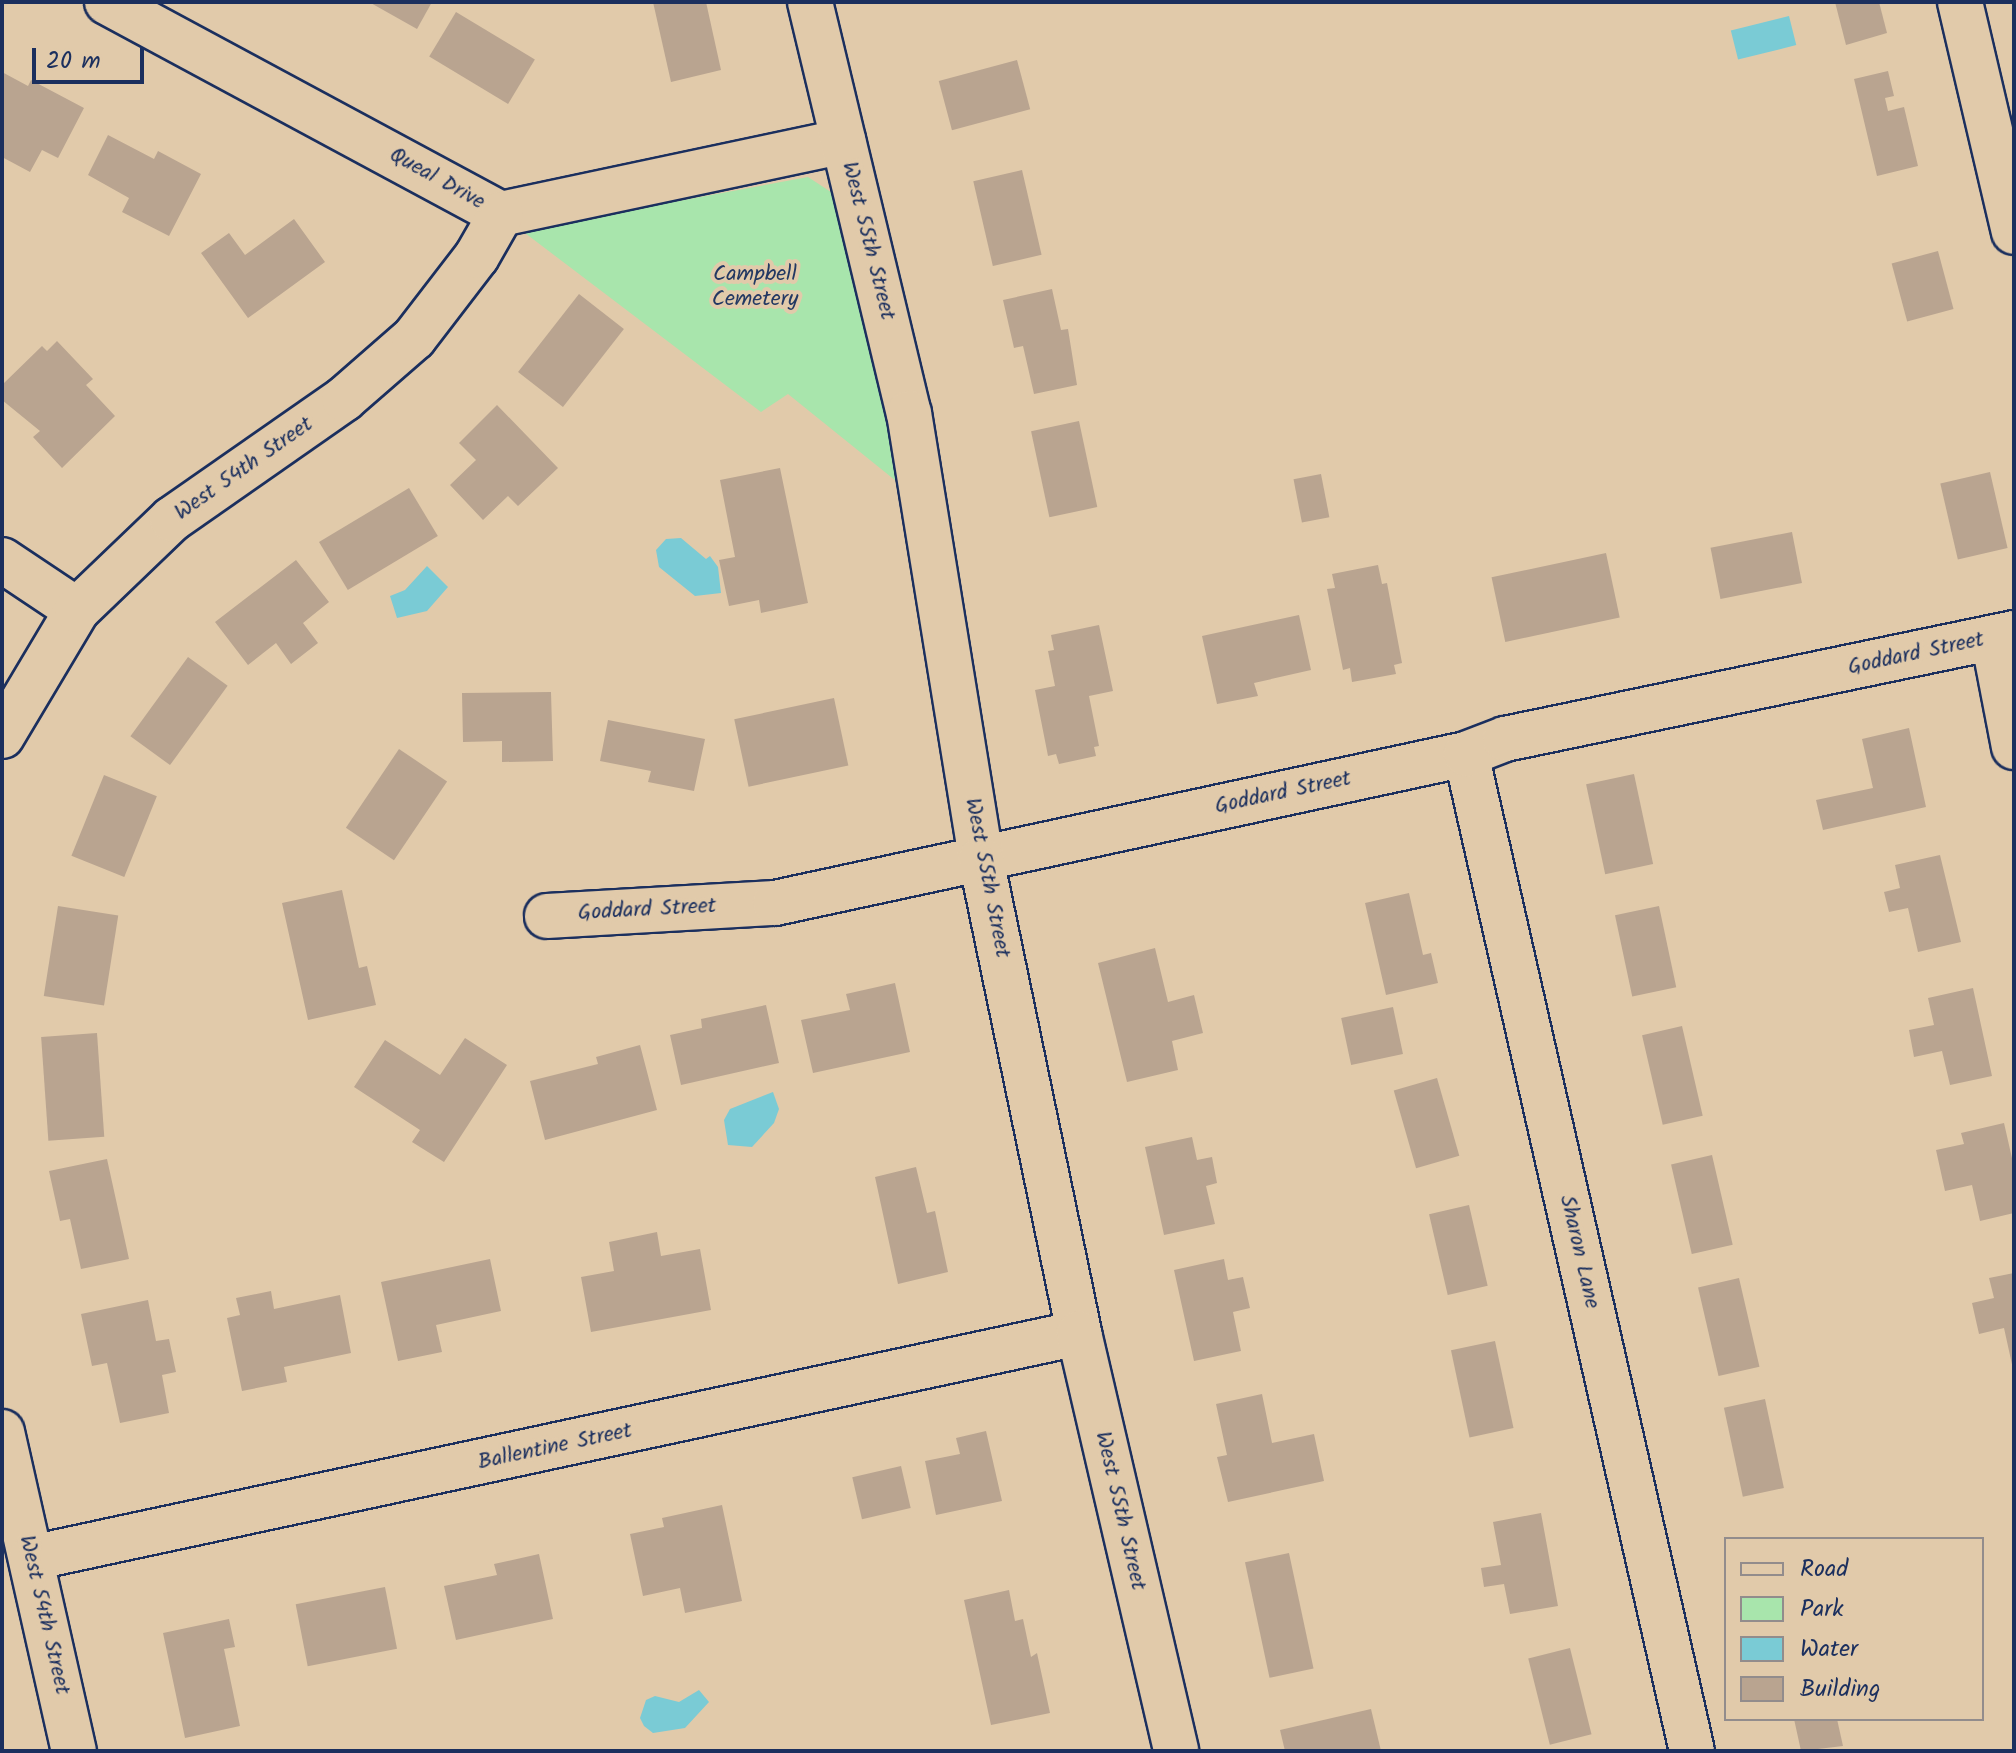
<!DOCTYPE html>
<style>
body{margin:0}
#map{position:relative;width:2016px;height:1753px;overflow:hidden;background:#e1caaa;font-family:Kalam,sans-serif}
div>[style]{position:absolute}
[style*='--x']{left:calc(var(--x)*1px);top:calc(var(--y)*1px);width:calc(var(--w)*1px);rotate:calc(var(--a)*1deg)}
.green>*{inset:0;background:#a8e5ac}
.water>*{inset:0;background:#7acbd5;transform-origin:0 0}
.building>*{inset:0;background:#b9a490;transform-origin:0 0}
.roads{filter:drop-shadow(2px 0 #1b2f5e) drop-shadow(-2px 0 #1b2f5e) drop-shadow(0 2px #1b2f5e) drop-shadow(0 -2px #1b2f5e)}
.minor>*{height:44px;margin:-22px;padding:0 22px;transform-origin:22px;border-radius:22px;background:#e1caaa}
.tertiary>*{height:44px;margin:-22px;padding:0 22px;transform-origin:22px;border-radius:22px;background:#e1caaa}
span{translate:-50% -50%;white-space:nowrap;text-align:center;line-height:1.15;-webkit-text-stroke:8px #e1caaa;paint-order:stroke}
.street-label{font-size:22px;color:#1b2f5e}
.park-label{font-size:22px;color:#223862}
.frame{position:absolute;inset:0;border:4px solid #1b2f5e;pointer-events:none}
.legend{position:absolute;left:1724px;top:1537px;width:260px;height:184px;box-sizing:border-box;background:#e1caaa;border:2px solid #928c8c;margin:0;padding:10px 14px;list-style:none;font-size:24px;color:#1b2f5e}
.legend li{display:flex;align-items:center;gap:16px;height:40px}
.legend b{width:40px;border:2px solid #928c8c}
.scale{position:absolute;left:32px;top:48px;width:112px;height:36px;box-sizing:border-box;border:4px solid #1b2f5e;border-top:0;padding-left:10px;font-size:24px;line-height:28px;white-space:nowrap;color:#1b2f5e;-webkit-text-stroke:6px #e1caaa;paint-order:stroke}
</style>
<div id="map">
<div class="green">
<i style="clip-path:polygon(808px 177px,834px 194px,901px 485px,788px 394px,761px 412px,521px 230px)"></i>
</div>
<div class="water">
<i style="left:1789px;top:16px;width:30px;height:60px;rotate:76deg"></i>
<i style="clip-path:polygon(681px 538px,706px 559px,710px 556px,718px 567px,721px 593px,695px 596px,659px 567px,656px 550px,666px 539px)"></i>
<i style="clip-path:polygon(427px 566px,448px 587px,427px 611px,397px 618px,390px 596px,405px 590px)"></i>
<i style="clip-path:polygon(773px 1092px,779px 1109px,774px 1123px,752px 1147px,728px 1145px,724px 1120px,730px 1109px)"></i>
<i style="clip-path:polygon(699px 1690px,709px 1702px,685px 1728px,653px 1733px,644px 1726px,640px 1718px,646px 1700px,655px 1696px,679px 1702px)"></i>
</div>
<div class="building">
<i style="clip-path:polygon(369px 2px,432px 2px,417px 29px)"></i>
<i style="clip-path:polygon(653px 2px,706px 2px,721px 70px,671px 82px)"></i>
<i style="clip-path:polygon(1835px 2px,1879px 2px,1887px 33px,1846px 45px)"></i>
<i style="left:456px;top:12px;width:92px;height:52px;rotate:31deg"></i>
<i style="left:1017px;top:60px;width:51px;height:81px;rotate:75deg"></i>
<i style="clip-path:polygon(1888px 71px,1894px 96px,1885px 98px,1888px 111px,1904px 107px,1918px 166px,1877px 176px,1854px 79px)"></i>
<i style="clip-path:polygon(2px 72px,28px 86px,31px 80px,84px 108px,58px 158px,42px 150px,30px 172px,2px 157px)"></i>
<i style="clip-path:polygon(108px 135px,154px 159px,158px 151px,201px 174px,169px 236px,122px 212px,129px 198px,88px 175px)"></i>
<i style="left:1022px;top:170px;width:87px;height:50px;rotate:77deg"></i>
<i style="clip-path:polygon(294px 219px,325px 262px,248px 318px,201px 253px,229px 233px,245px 255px)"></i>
<i style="left:1938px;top:251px;width:60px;height:48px;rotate:75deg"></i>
<i style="clip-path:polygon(1052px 289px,1061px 330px,1068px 329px,1077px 385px,1034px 394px,1023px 346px,1014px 348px,1003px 300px)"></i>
<i style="left:579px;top:294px;width:57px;height:99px;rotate:38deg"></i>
<i style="clip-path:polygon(57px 341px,93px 379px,86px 385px,115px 416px,62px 468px,33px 437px,40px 431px,2px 400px,2px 385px,42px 346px,47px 351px)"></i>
<i style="clip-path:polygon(497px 405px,558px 468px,518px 506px,508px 496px,483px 520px,450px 485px,476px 460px,459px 443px)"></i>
<i style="left:1079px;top:421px;width:88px;height:49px;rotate:78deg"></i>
<i style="clip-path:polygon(780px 468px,808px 603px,761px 613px,759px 600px,729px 606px,719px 560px,735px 557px,720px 480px)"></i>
<i style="left:1990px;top:472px;width:78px;height:51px;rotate:77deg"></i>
<i style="left:1321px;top:474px;width:44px;height:28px;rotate:79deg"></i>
<i style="left:409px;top:488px;width:56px;height:105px;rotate:59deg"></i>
<i style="left:1792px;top:532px;width:52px;height:83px;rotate:79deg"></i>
<i style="left:1606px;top:553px;width:66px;height:117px;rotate:78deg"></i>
<i style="clip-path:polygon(296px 560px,329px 602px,303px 623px,318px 643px,291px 664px,276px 643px,248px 665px,215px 622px)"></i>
<i style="clip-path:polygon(1378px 565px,1382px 584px,1387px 583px,1402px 663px,1394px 665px,1396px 674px,1352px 682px,1350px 668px,1343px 670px,1327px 589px,1335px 588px,1332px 574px)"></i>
<i style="clip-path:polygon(1299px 615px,1311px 670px,1254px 683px,1258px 696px,1217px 704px,1202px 636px)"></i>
<i style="clip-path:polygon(1099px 625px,1113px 691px,1089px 696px,1099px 746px,1094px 747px,1096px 756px,1059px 764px,1056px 754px,1048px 756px,1035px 690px,1055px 686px,1048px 651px,1054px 650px,1051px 635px)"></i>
<i style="left:188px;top:657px;width:49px;height:98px;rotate:36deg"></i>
<i style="clip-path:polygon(551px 692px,553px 761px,502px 762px,502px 741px,463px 742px,462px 693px)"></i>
<i style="left:834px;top:698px;width:69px;height:102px;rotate:78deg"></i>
<i style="clip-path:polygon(608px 720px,705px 739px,694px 791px,648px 782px,651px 771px,600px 761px)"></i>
<i style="clip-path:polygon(1909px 728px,1926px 807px,1823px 830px,1816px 800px,1873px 788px,1862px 739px)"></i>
<i style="left:399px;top:749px;width:58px;height:95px;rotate:34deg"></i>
<i style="left:1634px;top:774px;width:92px;height:49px;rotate:78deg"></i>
<i style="left:104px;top:775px;width:57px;height:87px;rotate:22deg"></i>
<i style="clip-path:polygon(1940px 855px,1961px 942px,1918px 952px,1908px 908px,1889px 912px,1884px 892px,1900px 888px,1895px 865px)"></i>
<i style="clip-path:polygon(342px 890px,359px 968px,367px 966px,376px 1005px,308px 1020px,282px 903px)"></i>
<i style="clip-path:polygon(1409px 893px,1423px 955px,1431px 953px,1438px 983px,1386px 995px,1365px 903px)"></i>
<i style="left:58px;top:906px;width:61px;height:91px;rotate:9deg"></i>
<i style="left:1659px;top:906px;width:83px;height:45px;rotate:78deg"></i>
<i style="clip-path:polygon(1155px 948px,1168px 1002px,1194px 995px,1203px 1033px,1172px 1041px,1178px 1070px,1127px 1082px,1098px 963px)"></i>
<i style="clip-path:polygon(895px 983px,910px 1052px,813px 1073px,801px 1020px,850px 1010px,846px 994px)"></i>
<i style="clip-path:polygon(1973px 988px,1992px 1076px,1950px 1085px,1942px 1051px,1914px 1057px,1909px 1030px,1934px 1025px,1928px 998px)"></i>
<i style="clip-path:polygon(766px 1005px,779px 1063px,681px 1085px,670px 1035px,702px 1028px,701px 1019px)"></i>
<i style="left:1393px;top:1007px;width:48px;height:53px;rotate:78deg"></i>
<i style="left:1682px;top:1026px;width:92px;height:41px;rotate:77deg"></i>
<i style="left:97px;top:1033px;width:104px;height:56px;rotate:86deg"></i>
<i style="clip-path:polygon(465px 1038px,507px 1065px,444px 1162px,412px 1142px,420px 1130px,354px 1087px,385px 1040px,440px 1075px)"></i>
<i style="clip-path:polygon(640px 1045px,657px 1110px,545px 1140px,530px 1081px,598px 1064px,596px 1057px)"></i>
<i style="left:1437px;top:1078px;width:81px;height:45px;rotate:74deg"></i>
<i style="clip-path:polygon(2004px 1123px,2014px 1167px,2014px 1213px,1980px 1221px,1972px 1185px,1945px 1191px,1936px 1150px,1964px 1144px,1961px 1133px)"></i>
<i style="clip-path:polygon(1192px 1137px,1197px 1160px,1212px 1157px,1217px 1183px,1206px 1186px,1215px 1224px,1164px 1235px,1145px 1147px)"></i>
<i style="left:1712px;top:1155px;width:92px;height:42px;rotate:77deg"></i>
<i style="clip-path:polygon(107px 1159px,129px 1259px,81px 1269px,70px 1219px,60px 1221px,49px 1171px)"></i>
<i style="clip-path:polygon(916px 1167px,927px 1213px,935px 1211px,948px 1272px,898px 1284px,875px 1177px)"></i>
<i style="left:1469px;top:1205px;width:83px;height:41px;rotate:77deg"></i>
<i style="clip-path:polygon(657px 1232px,661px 1256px,700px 1249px,711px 1310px,591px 1332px,581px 1277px,614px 1271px,609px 1242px)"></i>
<i style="clip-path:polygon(490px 1259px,501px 1311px,436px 1325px,442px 1352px,398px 1361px,381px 1282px)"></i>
<i style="clip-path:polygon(1224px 1259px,1228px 1280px,1243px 1277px,1250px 1308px,1233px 1312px,1241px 1351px,1194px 1361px,1174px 1270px)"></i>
<i style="clip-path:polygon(2014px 1273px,2014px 1369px,2013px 1369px,2004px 1328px,1979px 1334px,1972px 1303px,1994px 1298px,1989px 1278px)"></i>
<i style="left:1739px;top:1278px;width:91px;height:42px;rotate:77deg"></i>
<i style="clip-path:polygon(271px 1291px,274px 1309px,340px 1295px,351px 1353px,284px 1367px,287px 1382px,242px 1391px,227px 1318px,240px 1315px,236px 1298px)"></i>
<i style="clip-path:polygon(148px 1300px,156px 1341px,169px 1339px,176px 1372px,162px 1375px,169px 1413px,120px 1423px,107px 1363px,92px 1366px,81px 1314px)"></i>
<i style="left:1495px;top:1341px;width:89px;height:45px;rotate:78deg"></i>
<i style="clip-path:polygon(1262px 1394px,1272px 1443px,1314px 1434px,1324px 1481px,1228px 1502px,1217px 1457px,1227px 1455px,1216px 1404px)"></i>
<i style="left:1765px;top:1399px;width:91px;height:42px;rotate:78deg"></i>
<i style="clip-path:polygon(986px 1431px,1002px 1501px,936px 1515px,925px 1461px,960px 1454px,956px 1438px)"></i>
<i style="left:901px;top:1466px;width:43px;height:50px;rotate:77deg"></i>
<i style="clip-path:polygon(722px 1505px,742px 1601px,685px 1613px,680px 1588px,643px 1596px,630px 1534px,664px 1527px,662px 1518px)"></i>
<i style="clip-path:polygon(1541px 1513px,1558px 1606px,1510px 1614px,1504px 1584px,1484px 1587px,1481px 1568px,1501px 1565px,1493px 1522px)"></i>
<i style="left:1289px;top:1553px;width:118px;height:45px;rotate:78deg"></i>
<i style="clip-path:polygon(539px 1554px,553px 1619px,456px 1640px,444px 1586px,497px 1575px,494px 1564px)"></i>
<i style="left:385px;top:1587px;width:63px;height:91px;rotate:79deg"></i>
<i style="clip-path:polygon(1009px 1590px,1015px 1621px,1023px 1619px,1031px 1657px,1037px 1653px,1050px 1713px,991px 1725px,964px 1600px)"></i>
<i style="clip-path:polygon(229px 1619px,235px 1647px,224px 1649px,240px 1726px,185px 1738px,163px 1633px)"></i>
<i style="left:1570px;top:1648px;width:89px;height:43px;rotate:76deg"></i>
<i style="clip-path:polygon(1371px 1709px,1381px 1751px,1285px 1751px,1280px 1730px)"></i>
<i style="clip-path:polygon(1794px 1719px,1837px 1719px,1843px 1746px,1801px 1751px)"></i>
</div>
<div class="roads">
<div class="minor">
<i style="--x:107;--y:2;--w:447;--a:28.3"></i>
<i style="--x:501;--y:214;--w:350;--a:-12"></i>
<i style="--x:1960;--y:2;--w:236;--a:76.8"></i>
<i style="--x:2;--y:560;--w:90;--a:33.7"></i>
<i style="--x:1993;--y:638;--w:111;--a:79.1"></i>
<i style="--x:2;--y:736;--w:147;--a:-59.2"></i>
<i style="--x:77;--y:610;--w:132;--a:-43.8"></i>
<i style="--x:172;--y:519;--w:210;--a:-34.9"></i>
<i style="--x:344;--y:399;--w:93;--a:-41.1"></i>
<i style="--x:414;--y:338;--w:103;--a:-52.5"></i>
<i style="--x:477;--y:256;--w:48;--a:-60.3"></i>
<i style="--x:1466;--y:754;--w:1022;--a:77.23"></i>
<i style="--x:547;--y:916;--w:228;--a:-3.3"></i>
<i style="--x:775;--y:903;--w:707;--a:-12.17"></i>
<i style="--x:1466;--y:754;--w:42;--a:-21"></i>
<i style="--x:1505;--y:739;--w:520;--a:-11.76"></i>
<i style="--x:2;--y:1432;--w:327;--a:77.3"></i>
<i style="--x:31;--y:1558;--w:1072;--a:-12.12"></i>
</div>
<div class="tertiary">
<i style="--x:810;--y:2;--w:423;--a:76.5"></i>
<i style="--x:909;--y:413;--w:452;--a:80.8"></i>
<i style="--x:981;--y:859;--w:484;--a:78.3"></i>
<i style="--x:1079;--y:1333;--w:429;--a:76.9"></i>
</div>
</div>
<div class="street-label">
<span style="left:437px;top:179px;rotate:29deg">Queal Drive</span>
<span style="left:868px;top:241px;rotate:76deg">West 55th Street</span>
<span style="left:244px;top:469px;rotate:-35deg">West 54th Street</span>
<span style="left:1916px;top:654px;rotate:-12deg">Goddard Street</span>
<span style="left:1283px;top:793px;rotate:-12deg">Goddard Street</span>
<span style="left:987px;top:878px;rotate:79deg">West 55th Street</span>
<span style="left:647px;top:910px;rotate:-3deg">Goddard Street</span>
<span style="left:1579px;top:1252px;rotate:77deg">Sharon Lane</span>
<span style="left:555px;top:1447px;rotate:-12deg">Ballentine Street</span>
<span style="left:1120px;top:1511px;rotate:77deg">West 55th Street</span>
<span style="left:44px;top:1615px;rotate:77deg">West 54th Street</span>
</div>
<div class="park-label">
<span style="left:755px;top:287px">Campbell<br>Cemetery</span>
</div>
<div class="frame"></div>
<ul class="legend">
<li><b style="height:10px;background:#e1caaa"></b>Road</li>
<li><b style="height:22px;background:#a8e5ac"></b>Park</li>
<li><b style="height:22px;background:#7acbd5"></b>Water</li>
<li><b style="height:22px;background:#b9a490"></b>Building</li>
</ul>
<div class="scale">20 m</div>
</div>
